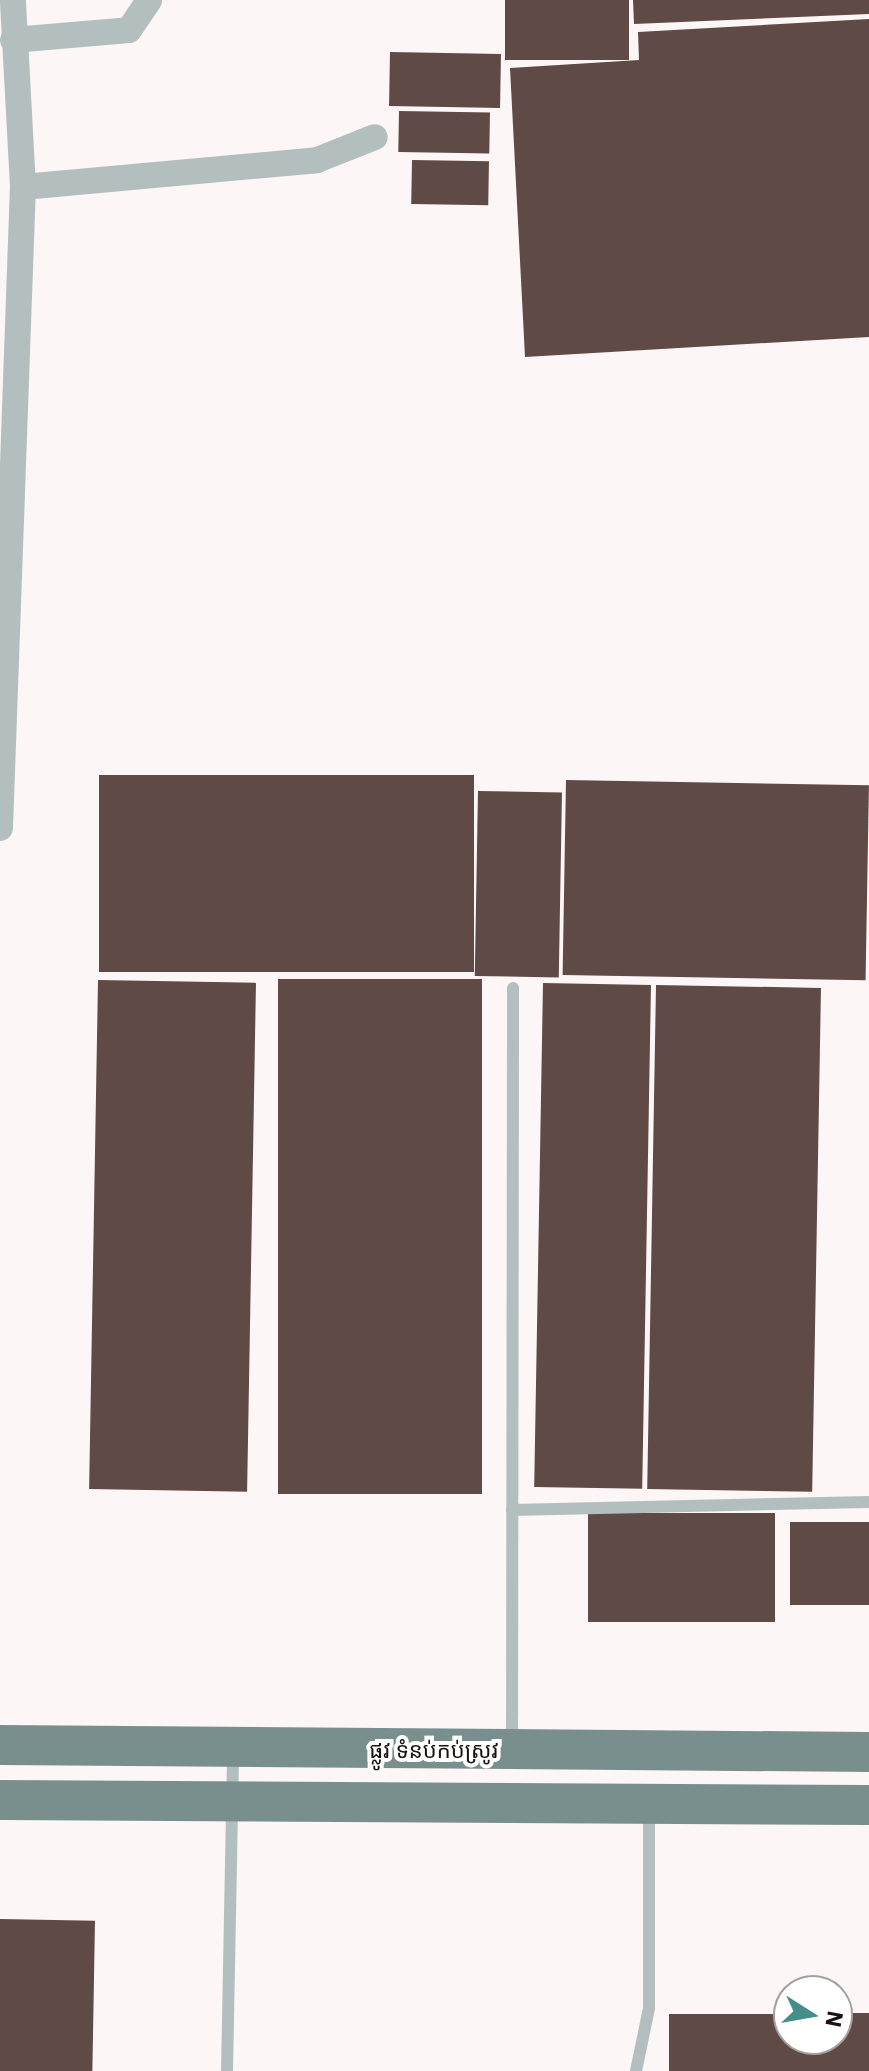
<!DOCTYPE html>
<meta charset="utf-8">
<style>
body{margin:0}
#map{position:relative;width:869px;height:2071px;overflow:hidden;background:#fcf7f6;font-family:"IBM Plex Sans","Noto Sans Khmer",sans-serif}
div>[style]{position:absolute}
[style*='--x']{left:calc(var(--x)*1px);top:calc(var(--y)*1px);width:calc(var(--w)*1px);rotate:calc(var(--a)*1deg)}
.building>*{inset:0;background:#5f4a45;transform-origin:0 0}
.service>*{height:12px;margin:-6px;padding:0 6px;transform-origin:6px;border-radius:6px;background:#b3bfbf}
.minor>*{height:26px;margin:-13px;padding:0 13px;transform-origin:13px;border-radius:13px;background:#b3bfbf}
.primary>*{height:40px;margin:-20px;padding:0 20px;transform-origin:20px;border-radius:20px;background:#798f8e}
span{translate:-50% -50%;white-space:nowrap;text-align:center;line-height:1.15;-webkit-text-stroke:8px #fff;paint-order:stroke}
.street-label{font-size:22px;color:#1a1110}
.north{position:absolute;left:773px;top:1975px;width:80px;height:80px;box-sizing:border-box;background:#fff;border:2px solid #a3a09f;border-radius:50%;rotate:101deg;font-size:22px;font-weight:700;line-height:32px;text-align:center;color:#1a1110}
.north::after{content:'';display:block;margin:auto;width:28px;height:36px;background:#468e8c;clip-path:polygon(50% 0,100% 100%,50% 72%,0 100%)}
</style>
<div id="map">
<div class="building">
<i style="left:505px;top:0;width:124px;height:60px"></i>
<i style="clip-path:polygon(633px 0,869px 0,869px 14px,634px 24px)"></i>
<i style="clip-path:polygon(869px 19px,869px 337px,525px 357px,510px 68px,639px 60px,638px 32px)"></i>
<i style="left:390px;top:52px;width:111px;height:54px;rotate:1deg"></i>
<i style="left:399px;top:111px;width:91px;height:41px;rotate:1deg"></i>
<i style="left:412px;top:160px;width:77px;height:44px;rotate:1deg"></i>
<i style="left:99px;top:775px;width:375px;height:197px"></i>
<i style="left:566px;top:780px;width:303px;height:195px;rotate:1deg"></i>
<i style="left:478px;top:791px;width:84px;height:185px;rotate:1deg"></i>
<i style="left:278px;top:979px;width:204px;height:515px"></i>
<i style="left:98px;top:980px;width:158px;height:509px;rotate:1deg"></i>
<i style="left:543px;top:983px;width:108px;height:504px;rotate:1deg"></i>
<i style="left:656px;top:985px;width:165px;height:504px;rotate:1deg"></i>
<i style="left:588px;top:1513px;width:187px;height:109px"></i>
<i style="left:790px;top:1522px;width:79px;height:83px"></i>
<i style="left:0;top:1919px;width:95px;height:152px;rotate:1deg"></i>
<i style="clip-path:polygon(837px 2013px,869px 2013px,869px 2071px,669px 2071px,669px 2014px,789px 2014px,789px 2039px,837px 2039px)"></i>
</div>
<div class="service">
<i style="--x:512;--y:1510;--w:357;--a:-1.3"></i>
<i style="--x:512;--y:1743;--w:755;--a:-89.92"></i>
<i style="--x:227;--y:2071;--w:319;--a:-88.9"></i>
<i style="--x:636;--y:2071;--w:64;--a:-78.3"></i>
<i style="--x:649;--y:2008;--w:201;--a:-90"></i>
</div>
<div class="minor">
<i style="--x:13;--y:40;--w:116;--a:-4.9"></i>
<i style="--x:129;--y:30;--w:36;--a:-56"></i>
<i style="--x:23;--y:187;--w:295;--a:-5.2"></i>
<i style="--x:317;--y:160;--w:62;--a:-21.6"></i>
<i style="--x:0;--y:828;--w:641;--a:-87.95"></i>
<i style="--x:23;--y:187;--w:187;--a:-93.1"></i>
</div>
<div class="primary">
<i style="--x:0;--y:1745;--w:869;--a:0.46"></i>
<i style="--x:0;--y:1800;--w:869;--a:0.33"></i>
</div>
<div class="street-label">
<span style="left:434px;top:1750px">ផ្លូវ ទំនប់កប់ស្រូវ</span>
</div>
<div class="north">N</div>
</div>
